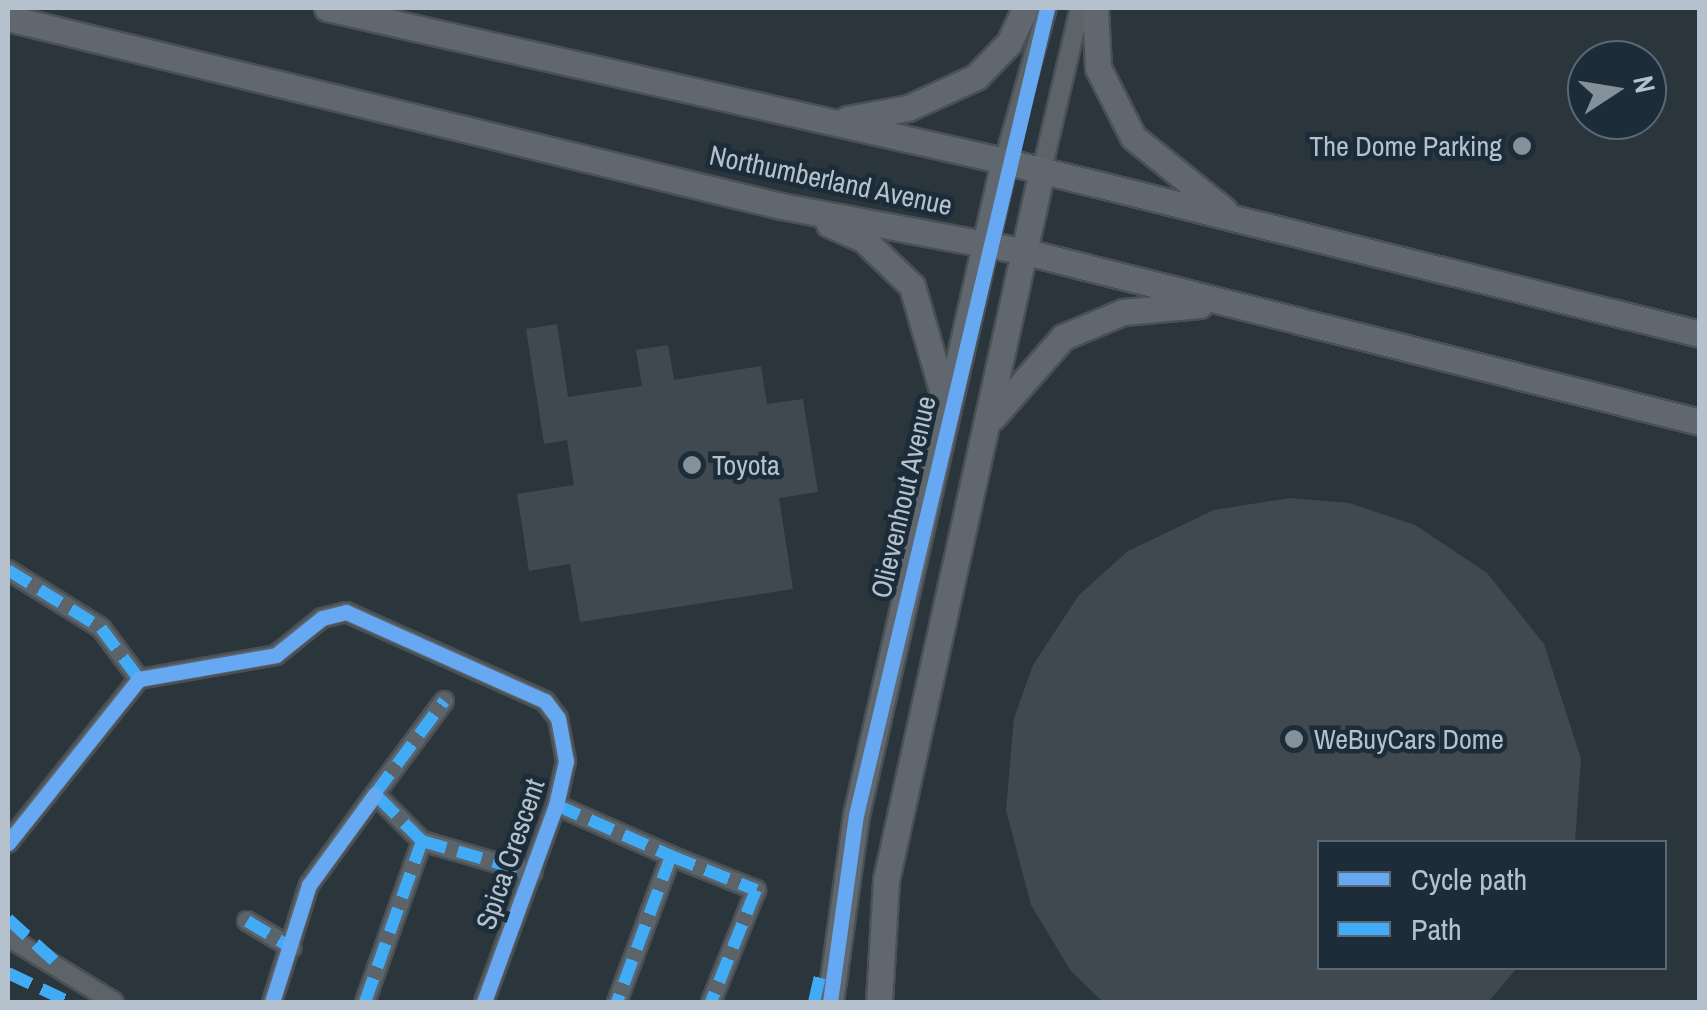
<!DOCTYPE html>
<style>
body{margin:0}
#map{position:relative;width:1707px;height:1010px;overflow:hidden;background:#2b353c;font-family:"Archivo Narrow",sans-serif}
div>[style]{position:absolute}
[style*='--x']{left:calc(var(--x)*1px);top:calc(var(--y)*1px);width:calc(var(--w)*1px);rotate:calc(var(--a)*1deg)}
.building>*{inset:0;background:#40494f}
.roads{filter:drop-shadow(2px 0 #495156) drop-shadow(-2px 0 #495156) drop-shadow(0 2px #495156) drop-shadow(0 -2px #495156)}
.street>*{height:18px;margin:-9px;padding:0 9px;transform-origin:9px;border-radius:9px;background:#5c6369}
.secondary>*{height:25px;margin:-12.5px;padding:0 12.5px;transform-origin:12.5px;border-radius:12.5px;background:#60676e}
.quiet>*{height:12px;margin-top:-6px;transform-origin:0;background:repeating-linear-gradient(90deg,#42abf6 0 25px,transparent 0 37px)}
.cycleway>*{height:15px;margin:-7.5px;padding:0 7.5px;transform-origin:7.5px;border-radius:7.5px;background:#66a8f1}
.dots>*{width:28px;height:28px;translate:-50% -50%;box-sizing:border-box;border:5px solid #1c2c38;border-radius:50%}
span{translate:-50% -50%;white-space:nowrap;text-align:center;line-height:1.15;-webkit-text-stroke:9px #1c2c38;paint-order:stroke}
.poi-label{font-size:28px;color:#b5c2cd}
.right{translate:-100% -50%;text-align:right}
.left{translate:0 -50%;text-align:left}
.street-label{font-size:28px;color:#b5c2cd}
.frame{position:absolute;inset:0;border:10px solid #b5c2cd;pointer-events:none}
.legend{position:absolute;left:1317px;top:840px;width:350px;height:130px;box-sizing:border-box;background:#1c2c38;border:2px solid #596874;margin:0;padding:12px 18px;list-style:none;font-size:30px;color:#b5c2cd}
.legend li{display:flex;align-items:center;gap:20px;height:50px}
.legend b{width:50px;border:2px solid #596874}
.north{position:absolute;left:1567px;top:40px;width:100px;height:100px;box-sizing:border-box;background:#1c2c38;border:2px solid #596874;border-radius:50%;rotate:78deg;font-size:28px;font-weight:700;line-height:40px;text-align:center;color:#b5c2cd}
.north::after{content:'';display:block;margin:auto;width:35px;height:45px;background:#85919a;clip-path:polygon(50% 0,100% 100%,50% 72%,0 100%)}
</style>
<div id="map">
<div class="building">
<i style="clip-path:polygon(557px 324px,568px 397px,642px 386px,636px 350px,668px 345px,674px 380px,761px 366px,767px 404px,803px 399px,818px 492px,779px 498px,793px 589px,580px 622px,570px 564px,529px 571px,517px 494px,574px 485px,567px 440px,544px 444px,526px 329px)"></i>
<i style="clip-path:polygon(1290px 498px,1349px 503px,1415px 525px,1487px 573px,1544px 644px,1581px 759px,1575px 842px,1320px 842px,1320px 968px,1517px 968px,1488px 1002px,1103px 1002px,1071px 971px,1031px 905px,1006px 810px,1014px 718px,1033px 665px,1079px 595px,1128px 551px,1214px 510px)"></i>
</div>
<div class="roads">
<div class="street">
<i style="--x:1004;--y:161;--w:159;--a:-74.3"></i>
<i style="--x:1042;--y:170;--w:166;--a:-76.8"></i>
<i style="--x:8;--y:570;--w:110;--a:31.9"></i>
<i style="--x:101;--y:628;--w:64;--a:53.3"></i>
<i style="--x:556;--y:805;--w:126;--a:23.9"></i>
<i style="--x:671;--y:856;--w:156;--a:110.3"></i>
<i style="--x:422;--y:841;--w:66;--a:-135"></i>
<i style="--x:375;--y:794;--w:116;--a:-53.4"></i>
<i style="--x:8;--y:843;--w:210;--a:-51.4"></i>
<i style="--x:139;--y:679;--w:139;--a:-9.9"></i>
<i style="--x:276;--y:655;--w:59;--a:-38.8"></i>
<i style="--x:322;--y:618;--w:25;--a:-14"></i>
<i style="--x:346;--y:612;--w:218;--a:24.1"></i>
<i style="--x:545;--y:701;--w:21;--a:53"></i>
<i style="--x:558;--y:718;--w:44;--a:79.5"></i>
<i style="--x:566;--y:761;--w:45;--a:102.8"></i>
<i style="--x:556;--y:805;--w:210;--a:110.1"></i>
<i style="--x:671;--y:856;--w:92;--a:21.8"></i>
<i style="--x:756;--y:890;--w:121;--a:111.9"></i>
<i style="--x:247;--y:921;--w:52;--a:31"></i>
<i style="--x:8;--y:937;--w:124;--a:31.5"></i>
<i style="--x:272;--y:1002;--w:123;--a:-72.5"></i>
<i style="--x:309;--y:885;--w:112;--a:-54"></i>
<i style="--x:365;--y:1002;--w:171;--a:-70.5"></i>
<i style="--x:422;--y:841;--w:115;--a:16.2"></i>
</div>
<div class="secondary">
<i style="--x:327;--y:8;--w:694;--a:12.73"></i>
<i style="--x:1004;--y:161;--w:717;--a:13.96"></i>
<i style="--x:1095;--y:8;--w:60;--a:87.1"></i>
<i style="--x:1098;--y:68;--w:77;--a:63.1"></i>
<i style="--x:1133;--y:137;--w:117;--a:38.7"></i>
<i style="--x:8;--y:18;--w:796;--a:13.67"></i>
<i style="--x:781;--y:206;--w:249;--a:10.6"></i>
<i style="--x:1026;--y:252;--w:695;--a:14.16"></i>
<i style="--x:847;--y:119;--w:62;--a:-10.2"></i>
<i style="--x:908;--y:108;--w:75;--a:-24.5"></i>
<i style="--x:976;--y:77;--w:47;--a:-45.9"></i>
<i style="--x:1009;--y:43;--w:38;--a:-65"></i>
<i style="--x:829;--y:224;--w:37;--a:24"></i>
<i style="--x:863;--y:239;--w:68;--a:43.8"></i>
<i style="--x:912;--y:286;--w:119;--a:73.9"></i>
<i style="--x:993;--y:417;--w:106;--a:-48.8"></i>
<i style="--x:1063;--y:337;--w:65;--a:-22.6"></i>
<i style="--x:1123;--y:312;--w:77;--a:-5.2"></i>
<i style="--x:830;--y:1002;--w:189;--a:-82.1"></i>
<i style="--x:856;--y:815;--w:671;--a:-77.25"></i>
<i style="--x:879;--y:1002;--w:122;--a:-86.7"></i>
<i style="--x:886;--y:880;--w:727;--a:-77.61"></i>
</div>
</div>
<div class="quiet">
<i style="--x:8;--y:570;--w:110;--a:31.9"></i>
<i style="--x:101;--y:628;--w:64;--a:53.3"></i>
<i style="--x:556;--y:805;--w:126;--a:23.9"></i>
<i style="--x:671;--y:856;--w:156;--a:110.3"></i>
<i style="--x:422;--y:841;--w:66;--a:-135"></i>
<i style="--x:375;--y:794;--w:116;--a:-53.4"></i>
<i style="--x:671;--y:856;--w:92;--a:21.8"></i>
<i style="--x:756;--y:890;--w:121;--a:111.9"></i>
<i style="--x:8;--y:919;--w:70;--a:42.1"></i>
<i style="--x:247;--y:921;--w:52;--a:31"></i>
<i style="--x:8;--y:973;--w:68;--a:25.4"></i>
<i style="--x:365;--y:1002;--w:171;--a:-70.5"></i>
<i style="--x:422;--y:841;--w:115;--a:16.2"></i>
<i style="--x:814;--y:1002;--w:35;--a:-77"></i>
</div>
<div class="cycleway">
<i style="--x:8;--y:843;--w:210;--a:-51.4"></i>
<i style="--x:139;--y:679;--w:139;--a:-9.9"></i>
<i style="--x:276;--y:655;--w:59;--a:-38.8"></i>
<i style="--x:322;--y:618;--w:25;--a:-14"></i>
<i style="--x:346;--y:612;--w:218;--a:24.1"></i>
<i style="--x:545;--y:701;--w:21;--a:53"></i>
<i style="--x:558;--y:718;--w:44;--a:79.5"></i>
<i style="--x:566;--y:761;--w:45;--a:102.8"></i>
<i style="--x:556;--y:805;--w:210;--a:110.1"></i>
<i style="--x:272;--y:1002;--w:123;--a:-72.5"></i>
<i style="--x:309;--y:885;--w:112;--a:-54"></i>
<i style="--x:830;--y:1002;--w:189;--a:-82.1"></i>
<i style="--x:856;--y:815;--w:829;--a:-76.68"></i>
</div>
<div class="dots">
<i style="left:1522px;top:146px;background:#85919a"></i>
<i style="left:692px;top:465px;background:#85919a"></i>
<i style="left:1294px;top:739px;background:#85919a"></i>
</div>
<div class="poi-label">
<span class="right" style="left:1502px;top:146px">The Dome Parking</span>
<span class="left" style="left:712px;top:465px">Toyota</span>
<span class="left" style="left:1314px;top:739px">WeBuyCars Dome</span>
</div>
<div class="street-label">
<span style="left:831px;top:180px;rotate:12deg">Northumberland Avenue</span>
<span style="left:903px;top:497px;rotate:-77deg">Olievenhout Avenue</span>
<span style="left:510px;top:854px;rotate:-71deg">Spica Crescent</span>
</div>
<div class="frame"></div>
<ul class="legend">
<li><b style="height:12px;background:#66a8f1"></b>Cycle path</li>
<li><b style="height:12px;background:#42abf6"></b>Path</li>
</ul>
<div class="north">N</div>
</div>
